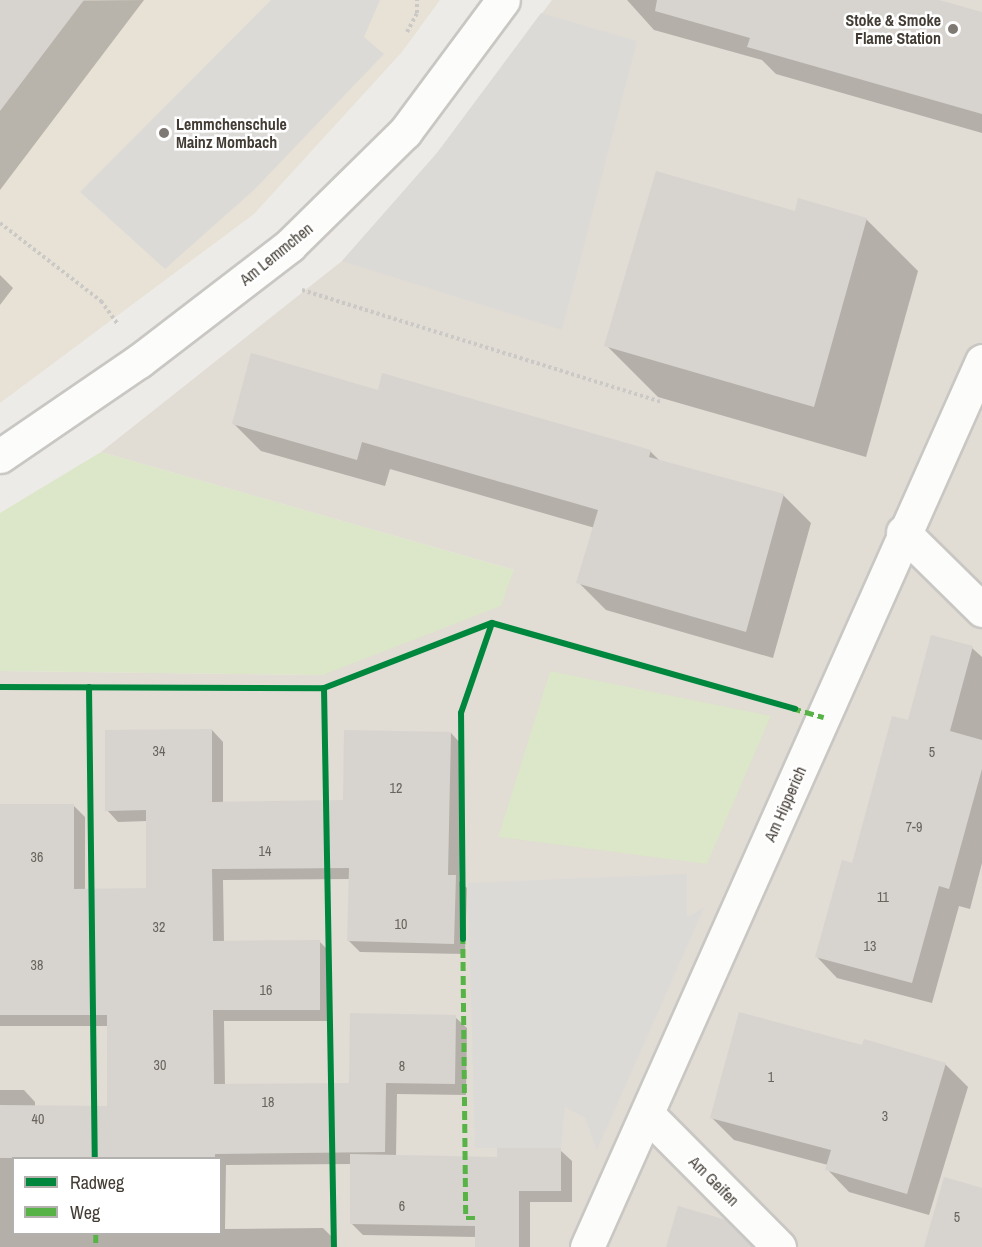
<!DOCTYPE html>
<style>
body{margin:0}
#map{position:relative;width:982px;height:1247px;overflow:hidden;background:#edebe7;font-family:"Archivo Narrow",sans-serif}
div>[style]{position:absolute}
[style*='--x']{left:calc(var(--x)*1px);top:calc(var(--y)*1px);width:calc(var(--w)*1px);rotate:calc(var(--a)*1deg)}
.residential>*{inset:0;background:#e1dcd4}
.education>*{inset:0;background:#e8e2d6}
.green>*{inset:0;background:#dce6c8}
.parking>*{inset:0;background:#dcdad7}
.shadow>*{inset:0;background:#0003}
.building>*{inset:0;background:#d7d4cf}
.path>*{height:4px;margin-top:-2px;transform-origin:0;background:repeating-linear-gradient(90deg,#cbc9c6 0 3px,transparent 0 6px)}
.roads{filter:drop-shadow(2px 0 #c9c7c3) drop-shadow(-2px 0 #c9c7c3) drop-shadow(0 2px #c9c7c3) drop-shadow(0 -2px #c9c7c3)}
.minor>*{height:33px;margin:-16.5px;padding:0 16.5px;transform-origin:16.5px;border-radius:16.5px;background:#fcfcfb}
.quiet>*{height:4.5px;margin-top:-2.25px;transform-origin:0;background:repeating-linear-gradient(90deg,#57b346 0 9px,transparent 0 13.5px)}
.cycleway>*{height:6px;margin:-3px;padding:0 3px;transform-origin:3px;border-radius:3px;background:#00873e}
.dots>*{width:16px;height:16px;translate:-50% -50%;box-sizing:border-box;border:3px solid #fff;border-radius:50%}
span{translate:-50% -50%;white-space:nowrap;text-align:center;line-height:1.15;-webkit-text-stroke:5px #fff;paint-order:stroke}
.number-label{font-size:14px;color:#68635c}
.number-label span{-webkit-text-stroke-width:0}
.poi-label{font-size:16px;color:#423c34;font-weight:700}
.right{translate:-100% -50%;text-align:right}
.left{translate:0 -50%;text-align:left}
.street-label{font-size:16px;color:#423c34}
.legend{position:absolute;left:12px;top:1157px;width:210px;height:78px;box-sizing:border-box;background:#fff;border:2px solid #b3b1ae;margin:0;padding:8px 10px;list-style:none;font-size:18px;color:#423c34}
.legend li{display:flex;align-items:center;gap:12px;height:30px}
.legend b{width:30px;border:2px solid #b3b1ae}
</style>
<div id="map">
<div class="residential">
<i style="clip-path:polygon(evenodd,552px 0,982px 0,982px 1247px,0 1247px,0 671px,323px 675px,514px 570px,101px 452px,342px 261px,437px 153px,552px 0,14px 1158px,220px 1158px,220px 1234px,14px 1234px,14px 1158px)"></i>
</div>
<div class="education">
<i style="clip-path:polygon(0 0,440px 0,402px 52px,254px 214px,0 403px)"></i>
</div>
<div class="green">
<i style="clip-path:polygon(101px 452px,514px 570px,501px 606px,323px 675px,0 671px,0 513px)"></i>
<i style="clip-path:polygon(550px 671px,771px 716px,707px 864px,498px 837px)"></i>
</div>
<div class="parking">
<i style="clip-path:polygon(271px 0,380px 0,364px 37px,384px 54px,254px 190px,165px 269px,80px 192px)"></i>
<i style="clip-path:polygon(541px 13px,637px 41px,562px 330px,342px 261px,437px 153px)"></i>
<i style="clip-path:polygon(687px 874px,687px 917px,704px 908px,597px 1150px,585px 1118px,565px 1107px,561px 1148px,475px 1148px,468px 883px)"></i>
</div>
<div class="shadow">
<i style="clip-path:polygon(144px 0,0 190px,0 1px)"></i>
<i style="clip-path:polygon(627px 0,934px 0,982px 14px,982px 133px,776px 74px,762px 60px,654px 30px)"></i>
<i style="clip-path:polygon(796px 212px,866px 219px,918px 271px,866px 457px,658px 397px,606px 345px)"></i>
<i style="clip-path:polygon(0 275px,13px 288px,0 305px)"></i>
<i style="clip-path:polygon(379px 391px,650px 451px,660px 461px,783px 495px,811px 523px,773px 658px,606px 610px,578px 582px,595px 528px,390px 469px,385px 486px,261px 451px,233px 423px)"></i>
<i style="clip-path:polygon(972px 648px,982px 657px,982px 863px,970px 909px,959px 906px,932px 1003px,837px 978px,817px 957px,909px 722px)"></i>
<i style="clip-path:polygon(evenodd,212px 730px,223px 742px,223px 803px,344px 801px,451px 733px,462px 745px,459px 881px,467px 888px,465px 954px,360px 952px,348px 940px,350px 879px,223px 880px,224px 942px,319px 941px,331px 953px,331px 1021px,224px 1021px,225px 1085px,350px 1085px,455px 1017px,467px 1028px,466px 1095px,397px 1094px,396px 1156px,498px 1158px,560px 1150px,572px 1161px,572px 1202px,530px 1202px,530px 1247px,477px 1247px,477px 1237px,363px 1235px,351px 1223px,352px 1164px,226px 1165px,225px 1229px,323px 1228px,334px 1239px,334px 1247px,0 1247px,0 1090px,24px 1090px,35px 1102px,35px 1107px,109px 1107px,108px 1026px,0 1026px,0 806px,73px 805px,85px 817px,85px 890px,147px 889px,147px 821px,118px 822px,107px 810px,212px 730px,14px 1158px,220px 1158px,220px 1234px,14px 1234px,14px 1158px)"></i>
<i style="clip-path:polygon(863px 1047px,945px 1064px,968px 1087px,929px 1215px,849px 1192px,827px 1169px,828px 1165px,734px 1140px,711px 1117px)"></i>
</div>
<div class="building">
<i style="clip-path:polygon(0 0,84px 0,0 111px)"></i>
<i style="clip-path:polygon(657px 0,939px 0,982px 12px,982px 114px,747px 47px,750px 38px,655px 11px)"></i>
<i style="clip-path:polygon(656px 171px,795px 211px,798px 198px,867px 218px,814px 407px,604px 346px)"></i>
<i style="clip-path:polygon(251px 353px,378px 390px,382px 373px,651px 450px,649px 457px,784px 494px,746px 632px,576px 583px,598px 510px,362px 442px,357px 460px,232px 424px)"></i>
<i style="clip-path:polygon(931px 635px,973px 646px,950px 731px,982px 740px,982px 769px,949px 889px,939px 886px,912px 983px,815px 957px,842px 860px,852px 863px,892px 716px,908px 720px)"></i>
<i style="clip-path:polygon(212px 729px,212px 802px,343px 800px,344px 730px,451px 732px,448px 875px,456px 875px,454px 944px,347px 941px,349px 868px,212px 869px,213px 941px,320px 940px,320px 1010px,213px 1010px,214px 1084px,349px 1083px,350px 1013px,456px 1015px,455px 1084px,386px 1083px,385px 1152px,215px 1154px,215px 1158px,0 1158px,0 1105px,107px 1106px,107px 1015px,0 1015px,0 804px,74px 804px,74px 889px,146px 888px,146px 810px,105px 811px,105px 730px)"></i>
<i style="clip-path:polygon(739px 1012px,862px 1045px,864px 1039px,946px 1063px,907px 1194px,825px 1170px,831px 1150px,710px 1118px)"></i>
<i style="clip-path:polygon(497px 1148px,561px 1148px,561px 1191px,519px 1191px,519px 1247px,475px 1247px,475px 1226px,350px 1224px,350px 1154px,497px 1157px)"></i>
<i style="clip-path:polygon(944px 1177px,982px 1188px,982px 1247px,924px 1247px)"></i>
<i style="clip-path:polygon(678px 1206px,726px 1220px,753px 1247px,666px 1247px)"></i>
</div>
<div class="path">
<i style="--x:407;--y:32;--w:21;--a:-62"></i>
<i style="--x:417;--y:13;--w:13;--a:-90"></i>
<i style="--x:0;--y:223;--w:128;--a:37.7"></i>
<i style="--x:101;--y:301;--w:29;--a:54"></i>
<i style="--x:302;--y:290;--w:376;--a:17.3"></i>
</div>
<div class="roads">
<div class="minor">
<i style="--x:0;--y:456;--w:168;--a:-34.4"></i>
<i style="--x:139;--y:361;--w:190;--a:-37.5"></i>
<i style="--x:290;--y:245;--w:161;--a:-44.5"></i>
<i style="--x:405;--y:132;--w:164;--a:-53.4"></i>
<i style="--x:903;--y:532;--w:111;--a:44.6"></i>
<i style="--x:648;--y:1115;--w:186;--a:45.2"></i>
<i style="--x:587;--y:1247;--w:970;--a:-65.97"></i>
</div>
</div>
<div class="quiet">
<i style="--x:792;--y:708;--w:33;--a:16"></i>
<i style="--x:463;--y:935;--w:283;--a:89.4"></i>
<i style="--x:466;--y:1218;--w:9;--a:0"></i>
<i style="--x:96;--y:1234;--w:13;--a:90"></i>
</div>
<div class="cycleway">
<i style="--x:0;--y:687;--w:324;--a:0.2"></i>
<i style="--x:324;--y:688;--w:180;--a:-21.2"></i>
<i style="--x:492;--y:623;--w:315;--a:15.8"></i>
<i style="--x:89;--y:687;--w:471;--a:89.3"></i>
<i style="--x:324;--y:688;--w:559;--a:88.98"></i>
<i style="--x:463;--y:939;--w:226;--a:-90.5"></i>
<i style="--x:461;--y:713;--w:95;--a:-71"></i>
</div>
<div class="dots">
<i style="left:953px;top:29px;background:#7e7973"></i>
<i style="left:164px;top:133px;background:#7e7973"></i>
</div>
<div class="number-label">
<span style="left:159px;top:751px">34</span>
<span style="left:932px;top:752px">5</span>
<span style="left:396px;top:788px">12</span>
<span style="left:914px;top:827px">7-9</span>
<span style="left:265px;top:851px">14</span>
<span style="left:37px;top:857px">36</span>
<span style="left:883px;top:897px">11</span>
<span style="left:401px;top:924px">10</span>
<span style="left:159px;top:927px">32</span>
<span style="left:870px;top:946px">13</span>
<span style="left:37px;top:965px">38</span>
<span style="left:266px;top:990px">16</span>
<span style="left:160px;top:1065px">30</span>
<span style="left:402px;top:1066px">8</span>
<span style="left:771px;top:1077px">1</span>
<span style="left:268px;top:1102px">18</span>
<span style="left:885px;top:1116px">3</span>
<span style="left:38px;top:1119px">40</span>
<span style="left:402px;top:1206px">6</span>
<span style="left:957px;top:1217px">5</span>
</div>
<div class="poi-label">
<span class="right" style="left:941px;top:29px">Stoke &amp; Smoke<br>Flame Station</span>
<span class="left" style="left:176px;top:133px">Lemmchenschule<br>Mainz Mombach</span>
</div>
<div class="street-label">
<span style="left:276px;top:254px;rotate:-39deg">Am Lemmchen</span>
<span style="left:785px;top:804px;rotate:-66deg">Am Hipperich</span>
<span style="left:714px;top:1181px;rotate:45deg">Am Geifen</span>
</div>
<ul class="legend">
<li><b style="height:8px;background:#00873e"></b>Radweg</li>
<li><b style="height:8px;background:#57b346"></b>Weg</li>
</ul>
</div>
